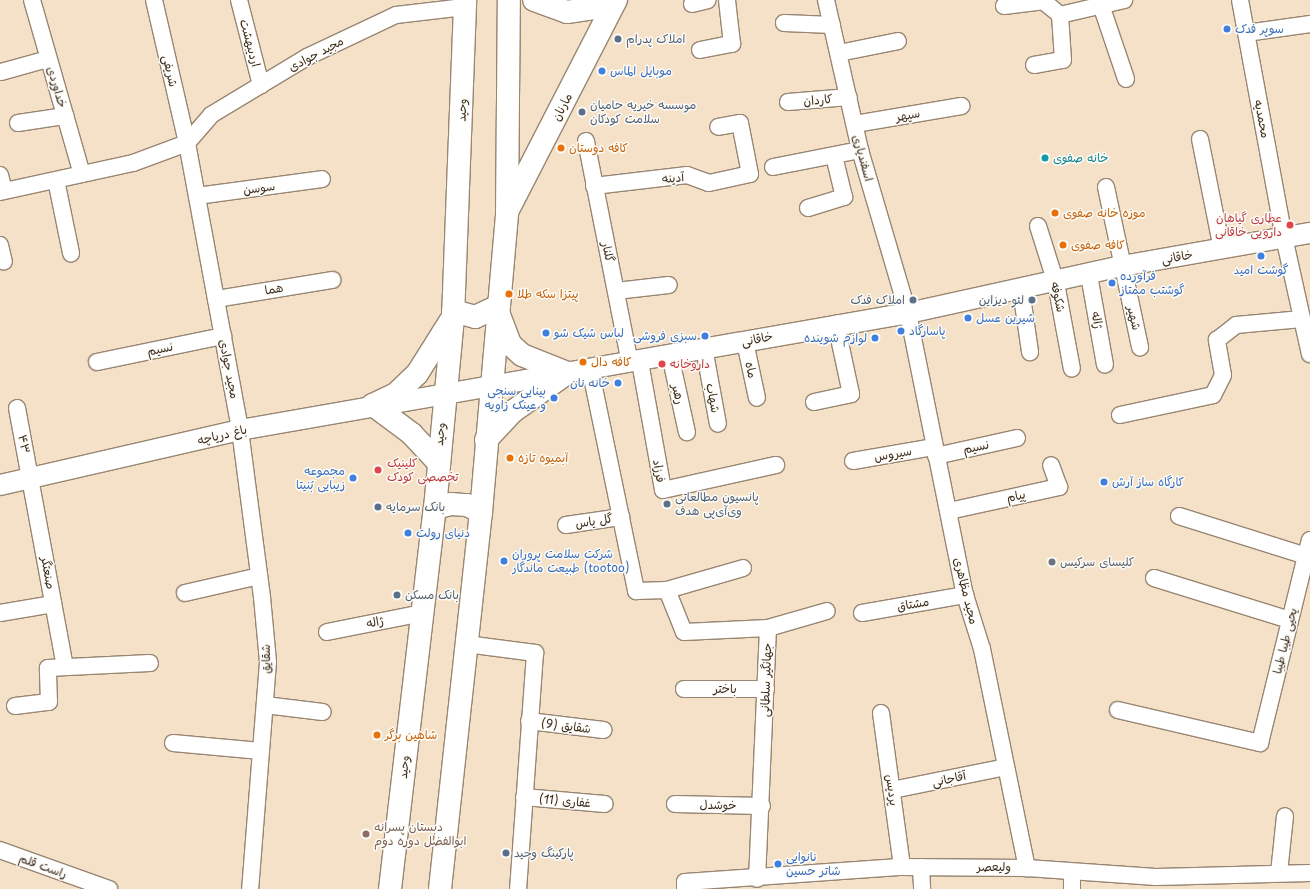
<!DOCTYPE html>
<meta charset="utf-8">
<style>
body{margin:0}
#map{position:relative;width:1310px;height:889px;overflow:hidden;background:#f5e1c7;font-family:"Playpen Sans","Playpen Sans Arabic",sans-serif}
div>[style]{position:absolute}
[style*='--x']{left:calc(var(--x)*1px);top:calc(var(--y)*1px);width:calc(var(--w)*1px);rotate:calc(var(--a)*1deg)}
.roads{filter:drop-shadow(1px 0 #988672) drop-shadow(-1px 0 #988672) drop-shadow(0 1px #988672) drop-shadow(0 -1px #988672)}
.minor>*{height:16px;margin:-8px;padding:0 8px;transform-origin:8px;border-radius:8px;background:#fff}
.tertiary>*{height:20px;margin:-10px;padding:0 10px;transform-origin:10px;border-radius:10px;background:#fff}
.secondary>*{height:22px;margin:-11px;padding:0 11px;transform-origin:11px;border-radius:11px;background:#fff}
.dots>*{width:11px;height:11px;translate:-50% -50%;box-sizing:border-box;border:2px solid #fdfcf7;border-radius:50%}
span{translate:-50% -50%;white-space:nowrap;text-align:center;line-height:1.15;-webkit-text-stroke:3px #fdfcf7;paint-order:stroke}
.shop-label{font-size:12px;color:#366cbe}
.left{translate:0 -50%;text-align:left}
.right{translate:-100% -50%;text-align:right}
.service-label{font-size:12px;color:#4e5e75}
.street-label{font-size:12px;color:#3b2a1e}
.food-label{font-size:12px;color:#c56008}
.culture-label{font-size:12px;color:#0d838f}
.health-label{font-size:12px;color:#be3a42}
.worship-label{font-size:12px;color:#5b616d}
.education-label{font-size:12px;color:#785e54}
</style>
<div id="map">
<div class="roads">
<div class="minor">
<i style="--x:32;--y:0;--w:181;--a:74"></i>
<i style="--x:154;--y:0;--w:147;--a:77"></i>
<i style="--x:187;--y:143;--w:292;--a:79.5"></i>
<i style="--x:240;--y:430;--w:168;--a:82.5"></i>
<i style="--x:262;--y:597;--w:65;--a:84.7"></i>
<i style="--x:268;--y:662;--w:228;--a:94.5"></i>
<i style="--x:239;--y:0;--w:88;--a:75.5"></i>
<i style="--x:826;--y:0;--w:154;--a:77.2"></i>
<i style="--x:860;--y:150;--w:170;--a:73.6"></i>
<i style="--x:908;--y:313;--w:288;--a:78.6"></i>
<i style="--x:965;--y:595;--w:57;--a:72.5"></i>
<i style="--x:982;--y:649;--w:224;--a:78.4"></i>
<i style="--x:1240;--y:0;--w:241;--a:79.5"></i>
<i style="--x:1284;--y:237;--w:120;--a:77.5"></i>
<i style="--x:692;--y:4;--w:16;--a:-14"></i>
<i style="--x:1101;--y:5;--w:78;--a:71.3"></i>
<i style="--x:1004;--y:6;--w:39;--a:-7"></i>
<i style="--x:1043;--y:1;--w:22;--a:39"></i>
<i style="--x:1060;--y:15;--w:66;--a:-13.2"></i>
<i style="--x:784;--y:23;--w:48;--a:2.4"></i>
<i style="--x:1246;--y:33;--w:65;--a:-8"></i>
<i style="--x:700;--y:50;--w:33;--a:-11"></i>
<i style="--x:732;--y:44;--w:44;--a:-96.5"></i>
<i style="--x:839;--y:53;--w:60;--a:-11.5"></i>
<i style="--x:1034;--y:65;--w:29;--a:-10"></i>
<i style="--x:1063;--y:60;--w:45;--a:-93.8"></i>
<i style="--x:1;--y:72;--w:49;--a:-15.5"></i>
<i style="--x:788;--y:102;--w:61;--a:-4.7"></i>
<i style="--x:18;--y:123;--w:48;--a:-8.5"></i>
<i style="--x:855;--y:124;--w:108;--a:-9.6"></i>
<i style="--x:1200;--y:139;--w:112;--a:78.7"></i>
<i style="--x:586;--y:141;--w:226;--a:78.8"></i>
<i style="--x:773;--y:167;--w:89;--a:-11.1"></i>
<i style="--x:0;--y:175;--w:16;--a:76"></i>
<i style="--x:56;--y:180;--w:75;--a:78.4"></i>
<i style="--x:594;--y:186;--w:94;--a:-6.7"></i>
<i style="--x:687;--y:175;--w:23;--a:20"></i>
<i style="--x:709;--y:183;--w:42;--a:-12.4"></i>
<i style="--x:750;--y:174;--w:52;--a:-101.1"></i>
<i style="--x:740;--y:123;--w:22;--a:170"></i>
<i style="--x:1106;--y:187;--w:164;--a:78"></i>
<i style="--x:0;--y:192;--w:136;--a:-12.3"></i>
<i style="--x:133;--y:163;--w:58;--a:-20.3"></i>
<i style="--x:187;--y:143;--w:37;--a:-49"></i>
<i style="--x:211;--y:115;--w:112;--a:-31.1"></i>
<i style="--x:307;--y:57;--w:98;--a:-25.3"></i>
<i style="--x:396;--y:15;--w:69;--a:-6.6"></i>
<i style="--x:197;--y:196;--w:126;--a:-7.7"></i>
<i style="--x:808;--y:208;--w:38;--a:-17"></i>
<i style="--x:844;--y:197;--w:42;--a:-103.7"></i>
<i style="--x:1038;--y:226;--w:60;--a:72.5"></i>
<i style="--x:1056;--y:283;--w:87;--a:79.5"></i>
<i style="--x:0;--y:245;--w:17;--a:77"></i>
<i style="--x:1089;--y:275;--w:91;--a:79.9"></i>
<i style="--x:1021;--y:290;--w:63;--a:81.7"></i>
<i style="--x:616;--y:291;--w:53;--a:-6.5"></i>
<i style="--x:216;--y:299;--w:118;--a:-9.3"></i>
<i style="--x:745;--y:342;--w:57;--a:77.9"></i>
<i style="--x:704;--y:348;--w:77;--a:79.6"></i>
<i style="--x:670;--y:355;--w:79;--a:77.6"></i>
<i style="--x:97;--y:362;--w:129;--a:-11.7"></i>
<i style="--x:640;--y:362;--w:130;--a:79.8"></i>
<i style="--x:663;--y:490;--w:116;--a:-12.5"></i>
<i style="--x:590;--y:368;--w:228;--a:78.3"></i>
<i style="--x:636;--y:591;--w:31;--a:-2"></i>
<i style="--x:667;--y:590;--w:45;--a:68"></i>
<i style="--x:684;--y:632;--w:84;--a:-2.7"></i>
<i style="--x:768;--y:628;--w:251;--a:92.5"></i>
<i style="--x:814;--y:402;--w:38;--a:-12"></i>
<i style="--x:851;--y:394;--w:72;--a:-102.1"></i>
<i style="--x:17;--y:408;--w:263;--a:79.5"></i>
<i style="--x:1120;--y:415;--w:95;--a:-12.1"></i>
<i style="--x:1213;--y:395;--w:22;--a:-63"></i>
<i style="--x:1223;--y:375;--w:36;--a:-100"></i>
<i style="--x:1217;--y:340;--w:24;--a:-38"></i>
<i style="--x:1236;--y:325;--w:66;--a:-5.2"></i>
<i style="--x:936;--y:456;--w:83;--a:-12.5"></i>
<i style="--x:853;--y:461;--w:81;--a:-9.9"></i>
<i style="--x:949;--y:511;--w:113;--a:-12.3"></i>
<i style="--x:1059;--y:487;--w:23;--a:-110"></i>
<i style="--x:1179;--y:516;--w:133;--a:17.5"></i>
<i style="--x:566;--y:525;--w:56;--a:-8.3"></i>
<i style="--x:1154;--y:578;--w:142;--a:17.2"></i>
<i style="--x:667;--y:590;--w:79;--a:-16.1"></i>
<i style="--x:185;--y:593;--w:76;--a:-12.9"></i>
<i style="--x:0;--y:613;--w:54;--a:-9.6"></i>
<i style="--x:862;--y:613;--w:105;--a:-9.9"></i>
<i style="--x:768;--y:628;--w:61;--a:-16.1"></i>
<i style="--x:327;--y:632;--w:98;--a:-11.2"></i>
<i style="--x:466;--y:644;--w:70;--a:7.4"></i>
<i style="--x:535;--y:653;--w:237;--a:94.1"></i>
<i style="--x:684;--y:689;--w:82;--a:0"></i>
<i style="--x:265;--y:705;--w:58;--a:6.9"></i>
<i style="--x:15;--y:706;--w:34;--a:-7"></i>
<i style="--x:49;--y:702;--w:34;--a:-92"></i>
<i style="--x:48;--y:668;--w:102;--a:-2.8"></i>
<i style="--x:1118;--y:710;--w:146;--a:13.1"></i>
<i style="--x:1260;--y:743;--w:209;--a:-76.2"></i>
<i style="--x:881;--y:713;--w:155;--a:82.2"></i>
<i style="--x:529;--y:721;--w:75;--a:6.9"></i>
<i style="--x:173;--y:743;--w:88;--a:5.2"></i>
<i style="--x:892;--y:790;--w:116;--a:-11.4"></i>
<i style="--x:524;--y:797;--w:81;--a:4.9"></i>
<i style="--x:675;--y:804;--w:87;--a:1.3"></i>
<i style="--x:0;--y:850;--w:116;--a:19.7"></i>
<i style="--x:921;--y:867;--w:22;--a:87"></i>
<i style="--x:1072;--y:873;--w:16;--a:90"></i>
<i style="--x:1279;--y:873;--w:57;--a:-84"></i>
<i style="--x:685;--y:889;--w:7;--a:-90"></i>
<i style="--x:685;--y:882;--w:218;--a:-4"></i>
<i style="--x:902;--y:867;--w:125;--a:0.5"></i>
<i style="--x:1027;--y:868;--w:129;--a:4"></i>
<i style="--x:1156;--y:877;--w:154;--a:-1.5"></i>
</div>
<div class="tertiary">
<i style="--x:0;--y:485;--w:246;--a:-12.9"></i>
<i style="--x:240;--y:430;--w:678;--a:-9.93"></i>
<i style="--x:908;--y:313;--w:219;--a:-12.4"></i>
<i style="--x:1122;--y:266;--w:191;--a:-10"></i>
</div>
<div class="secondary">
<i style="--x:534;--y:0;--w:35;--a:20"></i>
<i style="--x:567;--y:12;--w:29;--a:-8"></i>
<i style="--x:596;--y:8;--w:19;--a:-25"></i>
<i style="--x:508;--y:210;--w:236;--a:-62.8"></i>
<i style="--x:453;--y:311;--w:23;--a:15"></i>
<i style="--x:475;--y:317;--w:23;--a:-25"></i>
<i style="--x:496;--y:307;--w:40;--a:69"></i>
<i style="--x:510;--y:344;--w:16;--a:43"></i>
<i style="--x:522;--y:355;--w:48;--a:21.8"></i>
<i style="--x:486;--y:440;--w:38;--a:-47"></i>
<i style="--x:512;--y:412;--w:67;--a:-35.3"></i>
<i style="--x:437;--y:461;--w:37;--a:-133"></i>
<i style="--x:412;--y:434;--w:49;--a:-143.4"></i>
<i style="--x:373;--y:405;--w:25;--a:-26"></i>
<i style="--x:396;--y:394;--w:29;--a:-44"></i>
<i style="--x:417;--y:374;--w:64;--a:-57.8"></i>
<i style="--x:435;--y:508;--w:16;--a:-14"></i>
<i style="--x:451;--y:504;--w:16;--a:4"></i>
<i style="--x:467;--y:505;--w:16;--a:27"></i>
<i style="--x:390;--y:889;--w:384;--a:-83.3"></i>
<i style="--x:435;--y:508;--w:191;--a:-84.6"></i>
<i style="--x:453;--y:318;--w:318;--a:-87.8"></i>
<i style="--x:440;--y:889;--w:379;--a:-83.8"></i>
<i style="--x:481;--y:512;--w:300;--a:-85"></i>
<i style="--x:507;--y:213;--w:213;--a:-89.5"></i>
</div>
</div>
<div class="dots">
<i style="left:1227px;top:29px;background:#3f7fe0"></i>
<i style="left:618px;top:39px;background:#5c6f8a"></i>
<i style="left:602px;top:71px;background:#3f7fe0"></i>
<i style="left:582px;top:112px;background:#5c6f8a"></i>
<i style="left:561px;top:148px;background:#e8710a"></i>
<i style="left:1045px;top:158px;background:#0f9aa8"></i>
<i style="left:1055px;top:213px;background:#e8710a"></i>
<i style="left:1290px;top:225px;background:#e0444e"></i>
<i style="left:1063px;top:245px;background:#e8710a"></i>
<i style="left:1261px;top:256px;background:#3f7fe0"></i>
<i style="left:1112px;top:283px;background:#3f7fe0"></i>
<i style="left:509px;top:294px;background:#e8710a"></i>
<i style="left:913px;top:300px;background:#5c6f8a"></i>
<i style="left:1032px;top:300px;background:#5c6f8a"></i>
<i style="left:968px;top:318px;background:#3f7fe0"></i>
<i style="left:901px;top:331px;background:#3f7fe0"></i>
<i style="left:546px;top:333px;background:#3f7fe0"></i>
<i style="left:705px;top:336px;background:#3f7fe0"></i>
<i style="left:875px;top:338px;background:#3f7fe0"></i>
<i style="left:583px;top:362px;background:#e8710a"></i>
<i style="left:662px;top:364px;background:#e0444e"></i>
<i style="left:618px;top:383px;background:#3f7fe0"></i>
<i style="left:554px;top:398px;background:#3f7fe0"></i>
<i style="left:510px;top:458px;background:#e8710a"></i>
<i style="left:378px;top:470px;background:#e0444e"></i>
<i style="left:353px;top:478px;background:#3f7fe0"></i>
<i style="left:1104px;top:482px;background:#3f7fe0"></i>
<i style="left:667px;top:504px;background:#5c6f8a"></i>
<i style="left:378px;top:507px;background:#5c6f8a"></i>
<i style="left:408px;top:533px;background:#3f7fe0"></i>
<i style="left:504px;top:561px;background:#3f7fe0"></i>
<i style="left:1052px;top:562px;background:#6b7280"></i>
<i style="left:397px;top:595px;background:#5c6f8a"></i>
<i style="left:377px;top:735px;background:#e8710a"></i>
<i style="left:366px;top:834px;background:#8d6e63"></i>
<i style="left:506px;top:853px;background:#5c6f8a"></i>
<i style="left:778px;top:864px;background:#3f7fe0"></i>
</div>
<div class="shop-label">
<span class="left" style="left:1235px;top:29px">سوپر فدک</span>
<span class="left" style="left:610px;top:71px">موبایل الماس</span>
<span style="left:1261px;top:270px">گوشت امید</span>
<span class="left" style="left:1120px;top:283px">فرآورده<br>گوشتب ممتاز</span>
<span class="left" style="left:976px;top:318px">شیرین عسل</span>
<span class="left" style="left:909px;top:331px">پاسارگاد</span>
<span class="left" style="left:554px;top:333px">لباس شیک شو</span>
<span class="right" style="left:697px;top:336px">سبزی فروشی</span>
<span class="right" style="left:867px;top:338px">لوازم شوینده</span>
<span class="right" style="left:610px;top:383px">خانه نان</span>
<span class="right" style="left:546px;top:398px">بینایی سنجی<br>و عینک زاویه</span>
<span class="right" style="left:345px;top:478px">مجموعه<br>زیبایی بُنیتا</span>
<span class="left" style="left:1112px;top:482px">کارگاه ساز آرش</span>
<span class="left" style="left:416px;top:533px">دنیای رولت</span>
<span class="left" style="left:512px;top:561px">شرکت سلامت پروران<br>طبیعت ماندگار (tootoo)</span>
<span class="left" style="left:786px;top:864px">نانوایی<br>شاتر حسین</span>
</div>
<div class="service-label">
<span class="left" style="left:626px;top:39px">املاک پدرام</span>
<span class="left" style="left:590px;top:112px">موسسه خیریه حامیان<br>سلامت کودکان</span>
<span class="right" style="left:905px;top:300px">املاک فدک</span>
<span class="right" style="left:1024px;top:300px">لئو دیزاین</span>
<span class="left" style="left:675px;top:504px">پانسیون مطالعاتی<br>وی‌آی‌پی هدف</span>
<span class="left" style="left:386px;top:507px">بانک سرمایه</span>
<span class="left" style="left:405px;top:595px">بانک مسکن</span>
<span class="left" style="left:514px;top:853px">پارکینگ وحید</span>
</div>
<div class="street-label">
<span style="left:250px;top:43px;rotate:75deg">اردیبهشت</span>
<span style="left:316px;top:54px;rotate:-28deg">مجید جوادی</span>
<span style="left:170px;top:71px;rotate:77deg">شریفی</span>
<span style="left:57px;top:87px;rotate:74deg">خداوردی</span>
<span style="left:818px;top:100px;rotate:-5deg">کاردان</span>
<span style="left:562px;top:107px;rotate:-63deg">مارنان</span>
<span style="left:462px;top:110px;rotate:-87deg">وحید</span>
<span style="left:908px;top:115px;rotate:-10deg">سپهر</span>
<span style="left:1262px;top:119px;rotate:79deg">محمدیه</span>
<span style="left:863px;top:158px;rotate:75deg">اسفندیاری</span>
<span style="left:673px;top:178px;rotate:-5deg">آدینه</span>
<span style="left:259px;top:188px;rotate:-8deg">سوسن</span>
<span style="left:608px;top:252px;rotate:78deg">گلنار</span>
<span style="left:1177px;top:257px;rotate:-10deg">خاقانی</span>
<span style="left:274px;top:289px;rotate:-10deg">هما</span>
<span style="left:1058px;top:297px;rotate:78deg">شکوفه</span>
<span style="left:1134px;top:318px;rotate:77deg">شهیر</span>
<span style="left:1097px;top:320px;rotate:80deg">ژاله</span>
<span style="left:757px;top:339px;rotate:-11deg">خاقانی</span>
<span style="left:160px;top:349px;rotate:-12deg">نسیم</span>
<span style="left:229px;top:369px;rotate:79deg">مجید جوادی</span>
<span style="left:751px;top:370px;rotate:78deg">ماه</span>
<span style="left:678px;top:394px;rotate:77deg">رهبر</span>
<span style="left:713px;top:398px;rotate:80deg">شهاب</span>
<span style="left:440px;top:434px;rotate:-83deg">وحید</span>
<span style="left:222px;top:435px;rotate:-13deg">باغ دریاچه</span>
<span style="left:24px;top:444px;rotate:79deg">۴۳</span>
<span style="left:976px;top:447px;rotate:-12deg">نسیم</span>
<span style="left:893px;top:454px;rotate:-10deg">سیروس</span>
<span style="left:659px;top:471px;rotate:80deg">فرزاد</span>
<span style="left:1016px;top:496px;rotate:-12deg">پیام</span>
<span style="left:594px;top:521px;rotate:-9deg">گل یاس</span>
<span style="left:48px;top:573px;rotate:80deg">صنعتگر</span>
<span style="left:966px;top:591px;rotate:76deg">مجید مظاهری</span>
<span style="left:913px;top:604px;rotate:-10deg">مشتاق</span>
<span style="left:375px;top:622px;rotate:-11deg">ژاله</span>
<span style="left:1285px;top:641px;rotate:-76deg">یحیی طیبا طیبا</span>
<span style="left:266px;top:659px;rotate:-91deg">شقایق</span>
<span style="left:766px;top:680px;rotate:-88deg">جهانگیر سلطانی</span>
<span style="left:725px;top:689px">باختر</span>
<span style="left:566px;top:726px;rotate:7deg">شقایق (9)</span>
<span style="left:404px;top:767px;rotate:-83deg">وحید</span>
<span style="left:949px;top:779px;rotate:-12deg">آقاجانی</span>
<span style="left:892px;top:790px;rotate:82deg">پردیس</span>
<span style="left:565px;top:801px;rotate:5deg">غفاری (11)</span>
<span style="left:718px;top:805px;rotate:1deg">خوشدل</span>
<span style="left:43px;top:866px;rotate:20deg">راست قلم</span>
<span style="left:994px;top:867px">ولیعصر</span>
</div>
<div class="food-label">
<span class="left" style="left:569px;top:148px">کافه دوستان</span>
<span class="left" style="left:1063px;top:213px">موزه خانه صفوی</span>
<span class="left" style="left:1071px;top:245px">کافه صفوی</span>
<span class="left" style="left:517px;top:294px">پیتزا سکه طلا</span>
<span class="left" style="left:591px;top:362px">کافه دال</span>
<span class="left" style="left:518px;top:458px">آبمیوه تازه</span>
<span class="left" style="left:385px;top:735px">شاهین برگر</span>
</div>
<div class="culture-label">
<span class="left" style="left:1053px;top:158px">خانه صفوی</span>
</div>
<div class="health-label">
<span class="right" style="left:1282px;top:225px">عطاری گیاهان<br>دارویی خاقانی</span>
<span class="left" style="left:670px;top:364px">داروخانه</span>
<span class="left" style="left:387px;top:470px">کلینیک<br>تخصصی کودک</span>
</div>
<div class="worship-label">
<span class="left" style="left:1060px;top:562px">کلیسای سرکیس</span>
</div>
<div class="education-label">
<span class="left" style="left:374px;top:834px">دبستان پسرانه<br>ابوالفضل دوره دوم</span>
</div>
</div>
